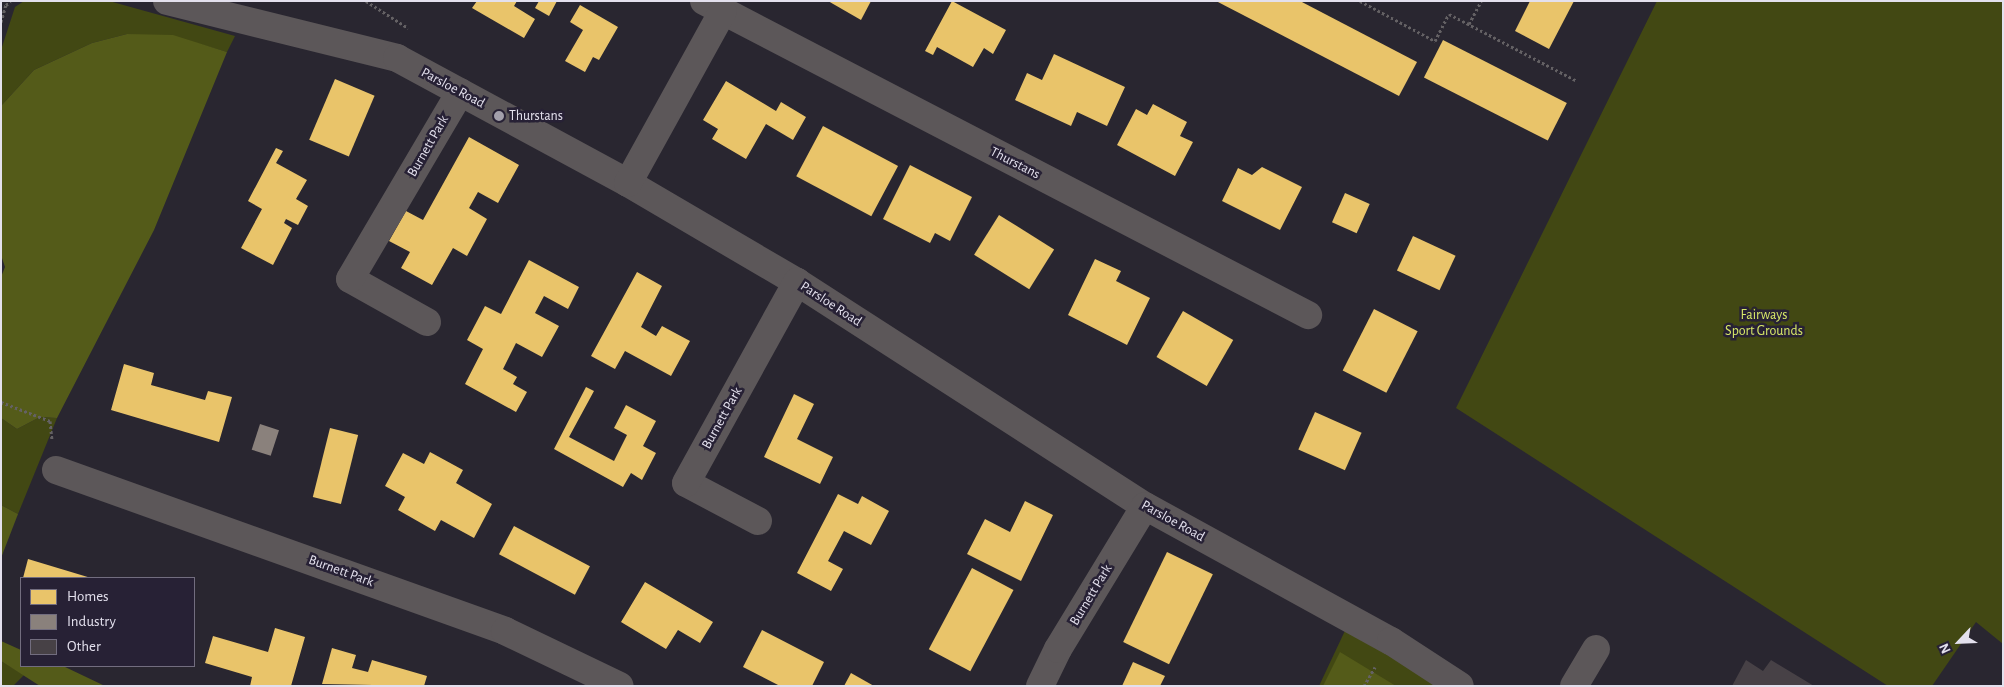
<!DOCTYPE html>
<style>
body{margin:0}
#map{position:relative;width:2004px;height:687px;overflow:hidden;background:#292630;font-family:"Alegreya Sans",sans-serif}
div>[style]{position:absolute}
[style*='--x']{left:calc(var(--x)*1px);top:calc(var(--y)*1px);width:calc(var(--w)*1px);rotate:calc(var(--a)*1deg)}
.green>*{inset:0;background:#424813}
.forest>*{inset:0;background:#545b19}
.homes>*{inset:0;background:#e9c46a;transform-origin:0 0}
.industry>*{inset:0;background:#8a817c;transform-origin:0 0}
.building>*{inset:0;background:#474146}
.path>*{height:3px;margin-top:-1.5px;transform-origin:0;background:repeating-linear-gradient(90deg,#646164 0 2.5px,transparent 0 5px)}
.minor>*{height:28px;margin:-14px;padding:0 14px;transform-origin:14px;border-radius:14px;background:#5c5759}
.dots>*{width:14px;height:14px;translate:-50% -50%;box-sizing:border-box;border:2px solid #272135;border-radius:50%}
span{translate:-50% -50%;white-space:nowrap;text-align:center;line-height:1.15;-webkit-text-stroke:5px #272135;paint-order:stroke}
.street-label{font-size:14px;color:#e3e0ed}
.poi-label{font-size:14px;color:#e3e0ed}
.left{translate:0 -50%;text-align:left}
.park-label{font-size:14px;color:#d8e968}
.frame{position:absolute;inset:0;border:2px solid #e3e0ed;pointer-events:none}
.legend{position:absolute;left:20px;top:577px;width:175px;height:90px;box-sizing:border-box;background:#272135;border:1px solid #726d7f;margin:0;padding:6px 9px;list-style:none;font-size:15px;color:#e3e0ed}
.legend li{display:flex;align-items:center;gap:10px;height:25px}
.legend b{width:25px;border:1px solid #726d7f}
.north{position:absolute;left:1934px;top:617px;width:50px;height:50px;-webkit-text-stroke:4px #272135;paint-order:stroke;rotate:245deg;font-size:14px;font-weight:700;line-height:20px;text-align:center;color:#e3e0ed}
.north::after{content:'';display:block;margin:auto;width:18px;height:22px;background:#e3e0ed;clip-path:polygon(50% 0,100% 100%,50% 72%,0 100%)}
</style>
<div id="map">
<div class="green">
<i style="clip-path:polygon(24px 1px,109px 1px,235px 36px,227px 52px,200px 44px,127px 34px,92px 43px,34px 70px,1px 106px,1px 50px,15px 7px)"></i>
<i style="clip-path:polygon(1657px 1px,2003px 1px,2003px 644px,1976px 622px,1932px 686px,1888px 686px,1456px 408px)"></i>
<i style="clip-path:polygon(40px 417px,57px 418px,18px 514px,1px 505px,1px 418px,17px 429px)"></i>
<i style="clip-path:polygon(1350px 620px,1461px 686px,1319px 686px)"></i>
<i style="clip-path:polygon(1px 661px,24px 675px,13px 686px,1px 686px)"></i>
</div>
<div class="forest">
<i style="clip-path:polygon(127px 34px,173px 35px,227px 52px,154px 230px,57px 418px,40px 417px,17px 429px,1px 418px,1px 277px,5px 267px,1px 255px,1px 106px,34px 70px,92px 43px)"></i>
<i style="clip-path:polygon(1px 505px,18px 514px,1px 558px)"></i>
<i style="clip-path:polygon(1px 641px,21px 650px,21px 666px,63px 666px,105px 686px,40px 686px,1px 661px)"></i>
<i style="clip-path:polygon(1340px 652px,1396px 686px,1323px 686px)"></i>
</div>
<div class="homes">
<i style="clip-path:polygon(477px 1px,517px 1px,514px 6px,535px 19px,524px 38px,472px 8px)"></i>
<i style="clip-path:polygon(539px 1px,557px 1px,549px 16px,535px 8px)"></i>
<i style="clip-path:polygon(828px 1px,871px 1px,861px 20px)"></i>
<i style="clip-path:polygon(952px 1px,1006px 30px,993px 54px,984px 48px,973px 67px,937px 47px,933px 55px,925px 51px)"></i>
<i style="clip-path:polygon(1216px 1px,1300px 1px,1417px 62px,1399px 96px)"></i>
<i style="clip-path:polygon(1530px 1px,1574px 1px,1549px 49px,1515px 31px)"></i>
<i style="clip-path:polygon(580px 5px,618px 27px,599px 60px,593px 57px,585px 72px,565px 61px,583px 30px,570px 22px)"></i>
<i style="left:1443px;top:40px;width:139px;height:42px;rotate:27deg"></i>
<i style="clip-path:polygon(1054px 54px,1125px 87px,1107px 126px,1077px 112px,1071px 126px,1015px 100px,1027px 73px,1042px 80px)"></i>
<i style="left:335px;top:79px;width:43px;height:66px;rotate:23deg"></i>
<i style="clip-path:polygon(726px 81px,776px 111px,781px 102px,806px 117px,793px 140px,766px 124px,746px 159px,712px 139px,718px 129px,703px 120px)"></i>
<i style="clip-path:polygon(1153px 104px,1187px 122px,1180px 136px,1193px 142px,1175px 176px,1117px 145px,1136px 109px,1147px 115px)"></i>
<i style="left:823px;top:126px;width:85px;height:57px;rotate:28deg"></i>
<i style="clip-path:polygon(469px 137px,519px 165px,498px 203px,478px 192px,469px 208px,487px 219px,467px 256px,453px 248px,432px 285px,401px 268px,410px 252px,389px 241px,406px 211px,423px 220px)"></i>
<i style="clip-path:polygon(276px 148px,283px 151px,276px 163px,307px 180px,296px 199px,308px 206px,298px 225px,286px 219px,284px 223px,292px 228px,273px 265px,241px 248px,262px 209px,248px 201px)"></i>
<i style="clip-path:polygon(910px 165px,972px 197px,950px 241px,935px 233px,930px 243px,883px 219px)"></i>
<i style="clip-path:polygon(1262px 167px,1302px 187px,1280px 230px,1222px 201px,1238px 168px,1252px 175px)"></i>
<i style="left:1345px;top:193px;width:27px;height:32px;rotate:24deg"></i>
<i style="left:999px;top:215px;width:65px;height:47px;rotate:32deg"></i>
<i style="left:1413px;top:236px;width:47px;height:38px;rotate:25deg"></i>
<i style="clip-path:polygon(1095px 259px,1121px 271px,1116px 281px,1150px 298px,1127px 345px,1068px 315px)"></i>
<i style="clip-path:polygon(529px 260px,579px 287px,568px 309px,544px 296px,535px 313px,559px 326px,542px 357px,516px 343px,503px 369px,517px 377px,513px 384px,527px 392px,516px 412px,465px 384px,483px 349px,467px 340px,485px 306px,501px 314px)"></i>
<i style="clip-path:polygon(637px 272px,662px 286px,641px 327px,656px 336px,662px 326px,690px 341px,671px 376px,625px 351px,615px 369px,591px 356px)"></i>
<i style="left:1374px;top:309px;width:49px;height:69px;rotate:27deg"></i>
<i style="left:1183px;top:311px;width:58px;height:53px;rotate:30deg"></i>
<i style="clip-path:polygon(124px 364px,154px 373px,151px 385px,205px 400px,208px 391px,232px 397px,219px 442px,111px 410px)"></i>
<i style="clip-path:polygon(586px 387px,594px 391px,569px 437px,614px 461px,627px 435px,614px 428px,626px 405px,656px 421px,643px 446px,656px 453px,642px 480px,631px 473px,623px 487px,554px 449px)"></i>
<i style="clip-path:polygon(794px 394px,814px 404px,797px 439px,833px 457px,820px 484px,764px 457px)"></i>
<i style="left:1315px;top:412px;width:51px;height:41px;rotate:24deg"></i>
<i style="left:330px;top:428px;width:29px;height:71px;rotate:14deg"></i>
<i style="clip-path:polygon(430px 452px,463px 470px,456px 483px,492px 504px,474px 538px,441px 520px,435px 531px,398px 510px,405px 497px,385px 486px,403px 453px,424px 464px)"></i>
<i style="clip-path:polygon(838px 494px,858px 504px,862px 496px,889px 511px,871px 545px,844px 531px,828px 561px,843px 569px,831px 591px,797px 573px)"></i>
<i style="clip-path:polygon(1025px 501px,1053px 515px,1021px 581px,967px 554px,985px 519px,1010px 532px)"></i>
<i style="left:514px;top:526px;width:86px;height:32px;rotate:28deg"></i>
<i style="left:1167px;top:552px;width:51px;height:100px;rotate:26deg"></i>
<i style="clip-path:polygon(28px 559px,91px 578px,23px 578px)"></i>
<i style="left:972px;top:568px;width:47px;height:92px;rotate:28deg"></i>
<i style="clip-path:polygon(645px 582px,713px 622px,700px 643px,678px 630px,666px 649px,621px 622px)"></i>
<i style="clip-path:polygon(275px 628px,305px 637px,291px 686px,250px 686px,252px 677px,205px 663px,213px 636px,268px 652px)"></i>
<i style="clip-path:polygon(762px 630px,824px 662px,812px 686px,780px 686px,743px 667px)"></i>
<i style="clip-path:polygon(332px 648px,356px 655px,352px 668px,368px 672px,372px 660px,427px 676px,424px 686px,322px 684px)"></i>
<i style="clip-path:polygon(1133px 662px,1165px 676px,1160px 686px,1122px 686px)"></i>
<i style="clip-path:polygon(851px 673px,874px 686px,844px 686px)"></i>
</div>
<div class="industry">
<i style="left:260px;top:424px;width:20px;height:27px;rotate:18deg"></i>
</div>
<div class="building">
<i style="clip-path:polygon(1746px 660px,1763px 671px,1771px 660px,1814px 686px,1732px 686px)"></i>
</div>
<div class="path">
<i style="--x:366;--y:1;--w:50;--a:32.7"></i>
<i style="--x:1360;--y:1;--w:85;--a:28.1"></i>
<i style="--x:1435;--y:41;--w:30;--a:-63"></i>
<i style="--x:1449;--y:14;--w:144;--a:27.6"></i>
<i style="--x:1;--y:22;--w:18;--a:-74"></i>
<i style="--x:6;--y:5;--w:6;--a:-39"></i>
<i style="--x:1469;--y:24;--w:26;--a:-62"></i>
<i style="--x:1;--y:402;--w:53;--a:21.2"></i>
<i style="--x:50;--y:421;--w:19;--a:84"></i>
<i style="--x:1364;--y:686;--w:22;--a:-60"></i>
</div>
<div class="minor">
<i style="--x:167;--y:1;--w:237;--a:13.9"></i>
<i style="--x:397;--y:58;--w:263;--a:28.4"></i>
<i style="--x:628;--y:183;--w:196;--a:30.4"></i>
<i style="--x:797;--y:282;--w:414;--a:32.8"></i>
<i style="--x:1145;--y:506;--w:281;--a:28.8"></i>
<i style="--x:1391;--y:641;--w:82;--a:33.1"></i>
<i style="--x:704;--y:1;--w:681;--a:27.47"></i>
<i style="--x:628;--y:183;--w:196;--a:-61.1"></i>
<i style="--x:427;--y:322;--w:88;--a:-150.8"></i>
<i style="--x:350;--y:279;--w:217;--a:-59.5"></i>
<i style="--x:56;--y:470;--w:477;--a:19.7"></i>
<i style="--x:505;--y:631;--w:127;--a:25.6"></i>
<i style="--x:758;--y:521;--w:81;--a:-152.2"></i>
<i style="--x:686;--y:483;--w:230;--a:-61.1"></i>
<i style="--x:1040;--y:686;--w:41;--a:-64.1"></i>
<i style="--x:1058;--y:649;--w:167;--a:-58.7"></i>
<i style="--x:1574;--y:686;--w:43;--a:-59.3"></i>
</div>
<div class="dots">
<i style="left:499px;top:116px;background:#a29fab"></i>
</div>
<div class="street-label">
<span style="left:453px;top:88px;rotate:28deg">Parsloe Road</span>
<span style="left:428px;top:146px;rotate:-60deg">Burnett Park</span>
<span style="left:1015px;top:163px;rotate:27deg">Thurstans</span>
<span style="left:831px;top:304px;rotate:33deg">Parsloe Road</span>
<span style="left:722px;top:418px;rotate:-61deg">Burnett Park</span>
<span style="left:1173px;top:521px;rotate:29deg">Parsloe Road</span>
<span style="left:341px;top:571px;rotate:20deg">Burnett Park</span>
<span style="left:1091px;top:595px;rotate:-59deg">Burnett Park</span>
</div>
<div class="poi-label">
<span class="left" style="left:509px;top:116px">Thurstans</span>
</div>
<div class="park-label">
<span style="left:1764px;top:323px">Fairways<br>Sport Grounds</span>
</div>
<div class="frame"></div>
<ul class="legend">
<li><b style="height:14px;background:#e9c46a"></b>Homes</li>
<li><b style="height:14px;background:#8a817c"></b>Industry</li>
<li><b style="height:14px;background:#474146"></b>Other</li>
</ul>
<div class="north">N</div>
</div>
